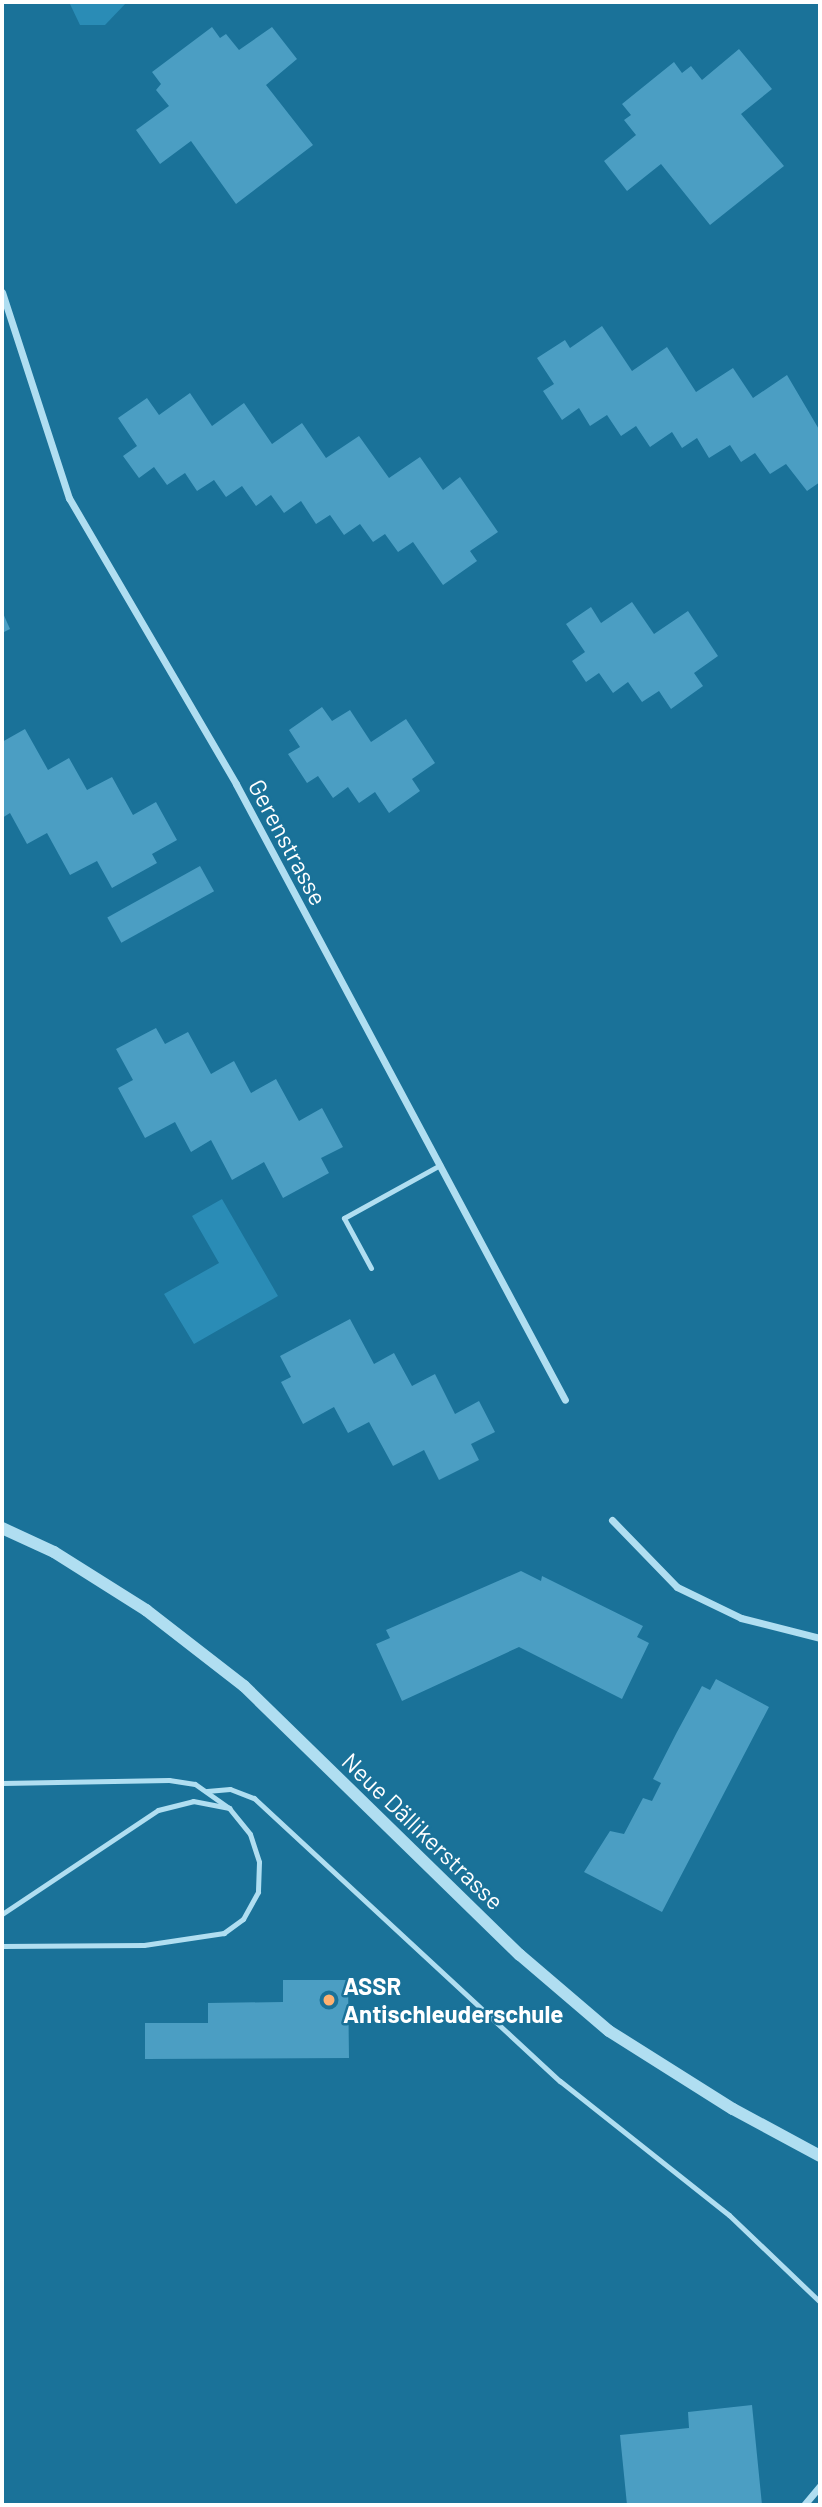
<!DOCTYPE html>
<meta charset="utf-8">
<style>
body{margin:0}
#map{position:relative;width:822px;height:2507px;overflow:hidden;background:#1a7299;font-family:Barlow,sans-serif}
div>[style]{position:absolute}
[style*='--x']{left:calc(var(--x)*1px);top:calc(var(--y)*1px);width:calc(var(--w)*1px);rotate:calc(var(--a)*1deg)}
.green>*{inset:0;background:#2a8cb6}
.building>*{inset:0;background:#4b9ec3;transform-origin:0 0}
.service>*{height:5px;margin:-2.5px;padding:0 2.5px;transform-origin:2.5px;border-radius:2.5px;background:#b0def1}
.minor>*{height:7px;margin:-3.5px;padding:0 3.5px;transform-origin:3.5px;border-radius:3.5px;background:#b0def1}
.tertiary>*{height:12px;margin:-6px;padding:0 6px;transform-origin:6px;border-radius:6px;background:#b0def1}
.dots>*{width:19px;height:19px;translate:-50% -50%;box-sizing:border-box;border:4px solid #1a7299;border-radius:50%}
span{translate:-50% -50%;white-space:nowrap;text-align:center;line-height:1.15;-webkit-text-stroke:5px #1a7299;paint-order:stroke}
.street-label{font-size:24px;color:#fff}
.poi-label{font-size:24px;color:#fff;font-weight:700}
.left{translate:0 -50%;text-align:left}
.frame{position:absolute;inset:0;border:4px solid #fff;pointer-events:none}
</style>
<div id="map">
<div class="green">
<i style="clip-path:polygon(69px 2px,127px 2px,105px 25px,80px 25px)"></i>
<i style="clip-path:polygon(222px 1199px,278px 1296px,194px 1344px,164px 1294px,219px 1263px,192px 1216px)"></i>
</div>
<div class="building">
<i style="clip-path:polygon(212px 27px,220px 38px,226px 34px,239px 50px,272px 27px,297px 59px,266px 85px,313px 145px,236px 204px,191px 141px,160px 164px,136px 130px,169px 106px,156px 90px,161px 84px,152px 72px)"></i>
<i style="clip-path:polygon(739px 49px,772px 89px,741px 114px,784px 166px,710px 225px,661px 164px,627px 191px,604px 161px,636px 135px,624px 120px,631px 115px,622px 104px,674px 62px,682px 73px,691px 66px,702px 80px)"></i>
<i style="clip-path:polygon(602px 326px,632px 371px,667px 347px,696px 392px,733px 368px,753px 398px,787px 375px,820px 431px,820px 482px,807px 491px,786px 464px,770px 474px,755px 453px,741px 462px,730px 445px,709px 458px,697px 438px,682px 448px,672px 432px,650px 447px,636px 426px,621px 436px,607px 415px,590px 426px,579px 408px,562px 420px,543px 391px,554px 384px,537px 358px,565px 340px,570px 348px)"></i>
<i style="clip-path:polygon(190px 393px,212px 426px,244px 403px,272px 444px,302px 423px,326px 458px,359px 436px,389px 478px,420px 457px,443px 490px,460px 477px,498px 532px,470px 551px,477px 561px,443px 585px,413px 542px,398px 552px,385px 534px,373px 542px,360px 524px,344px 535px,330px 515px,316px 524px,301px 501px,284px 513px,271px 495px,256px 506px,242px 486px,226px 497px,214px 480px,197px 491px,185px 473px,167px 485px,154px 467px,139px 478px,123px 456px,137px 446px,118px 418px,147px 398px,159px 415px)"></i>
<i style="clip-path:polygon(632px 602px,654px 634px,688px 611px,718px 656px,694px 673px,703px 686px,671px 709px,659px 691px,642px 702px,628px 682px,613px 693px,599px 673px,586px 682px,572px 661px,585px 652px,566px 624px,591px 607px,601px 623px)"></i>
<i style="clip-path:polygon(2px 611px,10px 629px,2px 633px)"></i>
<i style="clip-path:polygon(322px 707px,332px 721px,350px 710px,371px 742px,406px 719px,435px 763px,412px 779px,420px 791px,389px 813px,375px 792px,359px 803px,348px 787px,333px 798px,318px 776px,307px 783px,288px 754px,300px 747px,289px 730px)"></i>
<i style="clip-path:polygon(25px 729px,48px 770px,69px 758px,87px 790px,112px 777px,133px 815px,156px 802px,177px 840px,152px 854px,157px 863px,112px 888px,97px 861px,70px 875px,47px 833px,27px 844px,10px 813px,2px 818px,2px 742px)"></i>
<i style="left:200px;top:866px;width:29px;height:106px;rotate:61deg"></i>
<i style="clip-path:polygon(156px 1028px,165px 1044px,188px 1032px,211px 1074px,234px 1061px,251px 1093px,276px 1079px,299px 1121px,322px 1108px,343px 1147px,321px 1158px,329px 1173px,283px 1198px,264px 1162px,232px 1180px,211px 1140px,191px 1152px,175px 1122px,145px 1138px,118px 1088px,133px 1080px,116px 1049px)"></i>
<i style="clip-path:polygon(350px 1319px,374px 1364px,394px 1353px,412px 1386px,435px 1374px,455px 1414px,479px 1401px,495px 1432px,471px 1444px,479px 1460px,439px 1480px,424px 1450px,393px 1466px,369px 1422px,348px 1433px,334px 1407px,303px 1424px,281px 1382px,291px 1377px,280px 1356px)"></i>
<i style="clip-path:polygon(521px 1571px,541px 1581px,542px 1576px,643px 1626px,637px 1637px,649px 1643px,622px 1699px,519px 1647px,402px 1701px,376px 1644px,390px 1638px,386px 1630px)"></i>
<i style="clip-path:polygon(716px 1679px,769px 1707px,662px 1912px,584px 1872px,610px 1831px,624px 1834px,643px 1798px,652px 1801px,661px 1783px,653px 1779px,677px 1732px,702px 1686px,710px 1690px)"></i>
<i style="clip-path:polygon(283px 1980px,348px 1980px,349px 2058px,145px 2059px,145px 2023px,208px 2023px,208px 2003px,283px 2002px)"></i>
<i style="clip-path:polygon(752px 2405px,762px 2505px,627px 2505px,620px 2435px,689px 2428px,688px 2412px)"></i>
</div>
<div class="service">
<i style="--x:371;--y:1268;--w:57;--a:-118.4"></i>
<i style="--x:344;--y:1218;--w:110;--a:-28.9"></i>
<i style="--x:2;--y:1783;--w:167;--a:-1"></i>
<i style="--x:169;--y:1780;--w:26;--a:9"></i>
<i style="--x:195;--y:1784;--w:42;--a:35.2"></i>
<i style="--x:207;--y:1791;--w:23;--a:-5"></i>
<i style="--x:230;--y:1789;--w:26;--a:21"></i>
<i style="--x:254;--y:1798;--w:417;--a:42.8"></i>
<i style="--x:560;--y:2081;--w:216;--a:38.4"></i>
<i style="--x:729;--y:2215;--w:126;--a:43.7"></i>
<i style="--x:2;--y:1914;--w:187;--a:-33.7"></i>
<i style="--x:158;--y:1810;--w:36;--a:-14"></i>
<i style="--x:193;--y:1801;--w:37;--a:11"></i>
<i style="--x:229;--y:1808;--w:33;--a:51"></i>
<i style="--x:250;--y:1834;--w:29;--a:72"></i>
<i style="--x:259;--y:1862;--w:30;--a:92"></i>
<i style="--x:258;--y:1892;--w:31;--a:119"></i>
<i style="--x:243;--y:1919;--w:24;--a:144"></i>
<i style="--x:224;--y:1933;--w:81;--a:171.5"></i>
<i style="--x:144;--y:1945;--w:142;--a:179.6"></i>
</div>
<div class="minor">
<i style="--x:2;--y:292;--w:217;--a:72"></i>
<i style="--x:69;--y:498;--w:331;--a:59.7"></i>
<i style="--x:236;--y:784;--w:698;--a:61.89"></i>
<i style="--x:612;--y:1520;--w:93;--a:45.9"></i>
<i style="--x:677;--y:1587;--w:71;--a:25.8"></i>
<i style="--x:741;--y:1618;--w:81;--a:14.2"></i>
<i style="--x:804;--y:2505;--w:25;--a:-50"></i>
</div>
<div class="tertiary">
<i style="--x:2;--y:1528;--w:57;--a:24.8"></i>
<i style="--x:54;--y:1552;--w:109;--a:32.2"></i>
<i style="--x:146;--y:1610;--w:124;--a:37.8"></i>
<i style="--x:244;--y:1686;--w:385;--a:44.3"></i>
<i style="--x:520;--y:1955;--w:117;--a:40.5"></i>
<i style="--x:609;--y:2031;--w:146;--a:32.2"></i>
<i style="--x:733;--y:2109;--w:99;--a:28.4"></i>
</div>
<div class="dots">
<i style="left:329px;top:2000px;background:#ffb170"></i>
</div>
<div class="street-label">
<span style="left:288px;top:842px;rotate:62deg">Gerenstrasse</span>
<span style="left:423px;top:1831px;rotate:44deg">Neue Dällikerstrasse</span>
</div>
<div class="poi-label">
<span class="left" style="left:343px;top:2000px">ASSR<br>Antischleuderschule</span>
</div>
<div class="frame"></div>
</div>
